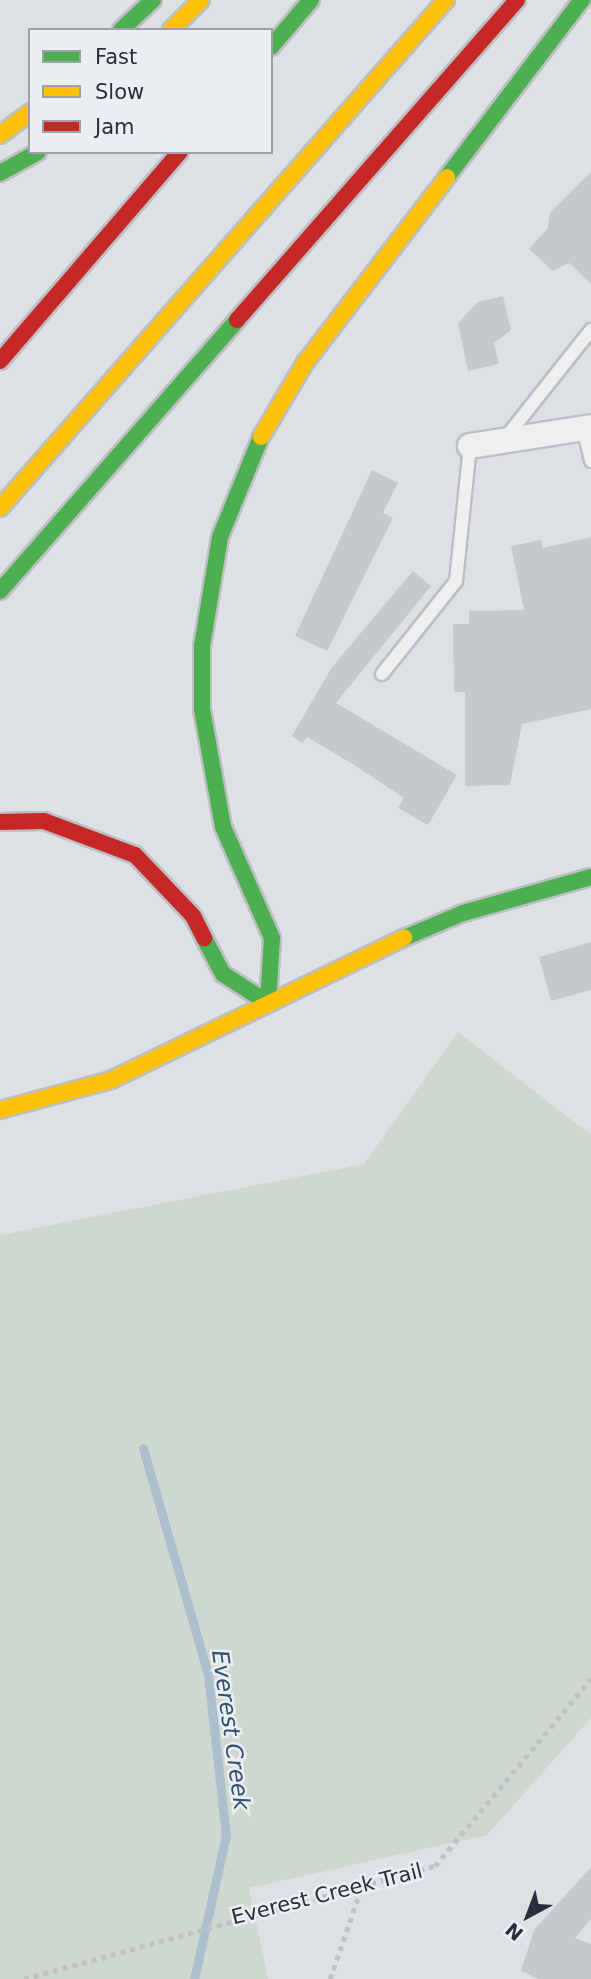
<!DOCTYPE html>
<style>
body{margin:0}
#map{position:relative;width:591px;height:1979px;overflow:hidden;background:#dee1e4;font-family:"DejaVu Sans",sans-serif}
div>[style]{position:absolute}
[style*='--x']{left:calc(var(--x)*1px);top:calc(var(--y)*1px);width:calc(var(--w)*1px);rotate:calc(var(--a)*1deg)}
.green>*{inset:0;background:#cfd8cf}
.stream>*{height:9px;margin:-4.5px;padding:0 4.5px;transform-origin:4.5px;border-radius:4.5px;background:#acbfcf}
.building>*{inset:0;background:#c6c9cc}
.path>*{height:4.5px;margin-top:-2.25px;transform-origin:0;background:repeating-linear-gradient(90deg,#bfc2c5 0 5px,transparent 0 10px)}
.roads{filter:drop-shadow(2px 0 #bdbfc2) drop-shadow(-2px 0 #bdbfc2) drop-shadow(0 2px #bdbfc2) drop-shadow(0 -2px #bdbfc2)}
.lane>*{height:12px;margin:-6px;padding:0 6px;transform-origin:6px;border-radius:6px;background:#edeff0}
.street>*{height:24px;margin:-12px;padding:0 12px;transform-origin:12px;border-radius:12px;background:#edeff0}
.fast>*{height:16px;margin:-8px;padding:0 8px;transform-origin:8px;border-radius:8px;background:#4caf50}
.slow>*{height:16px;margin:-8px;padding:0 8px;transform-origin:8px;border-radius:8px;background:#ffc107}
.jam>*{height:16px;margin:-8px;padding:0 8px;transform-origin:8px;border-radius:8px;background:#c62828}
span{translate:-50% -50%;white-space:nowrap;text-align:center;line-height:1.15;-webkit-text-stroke:5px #ebeff4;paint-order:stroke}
.street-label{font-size:21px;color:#262f3c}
.water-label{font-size:23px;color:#314f6f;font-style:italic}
.legend{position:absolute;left:28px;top:28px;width:245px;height:126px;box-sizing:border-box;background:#ebeff4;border:2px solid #9ca2aa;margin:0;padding:9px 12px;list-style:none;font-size:21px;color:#262f3c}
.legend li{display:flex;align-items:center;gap:14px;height:35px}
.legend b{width:35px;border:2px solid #9ca2aa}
.north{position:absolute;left:493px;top:1881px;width:70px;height:70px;-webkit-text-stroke:5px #ebeff4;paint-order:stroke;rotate:221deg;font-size:19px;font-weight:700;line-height:28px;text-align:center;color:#262f3c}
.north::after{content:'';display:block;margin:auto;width:24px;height:32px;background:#262f3c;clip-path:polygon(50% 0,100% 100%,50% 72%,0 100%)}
</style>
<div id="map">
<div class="green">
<i style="clip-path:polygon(458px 1032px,591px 1135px,591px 1718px,487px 1835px,249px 1888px,268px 1979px,0 1979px,0 1235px,364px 1164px)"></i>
</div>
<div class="stream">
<i style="--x:143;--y:1448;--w:236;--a:74"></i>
<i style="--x:208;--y:1675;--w:161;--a:83.6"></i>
<i style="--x:226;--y:1835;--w:148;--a:102.5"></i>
</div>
<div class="building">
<i style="clip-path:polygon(591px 172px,591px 284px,569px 263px,553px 271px,529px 249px,548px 228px,550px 212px)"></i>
<i style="clip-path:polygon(503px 296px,511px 330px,494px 343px,499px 364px,468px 371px,458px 323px,478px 302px)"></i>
<i style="clip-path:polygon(372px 470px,398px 483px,383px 513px,393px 518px,327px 651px,295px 636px)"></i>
<i style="clip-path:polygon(591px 537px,591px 709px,522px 724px,510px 785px,465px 786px,465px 692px,454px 692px,453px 624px,469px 624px,469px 611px,524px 610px,511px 546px,541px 540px,543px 548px)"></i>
<i style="clip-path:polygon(413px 571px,431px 586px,336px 703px,457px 775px,428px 825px,398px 808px,404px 798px,351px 763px,307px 737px,302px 743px,292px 736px,332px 667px)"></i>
<i style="clip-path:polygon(591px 942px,591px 990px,551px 1001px,539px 957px)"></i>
<i style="clip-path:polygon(591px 1867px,591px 1919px,575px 1938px,591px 1944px,591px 1979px,539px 1979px,521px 1971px,534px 1930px)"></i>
</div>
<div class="path">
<i style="--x:24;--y:1979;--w:426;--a:-15.4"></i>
<i style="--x:435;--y:1866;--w:244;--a:-50.2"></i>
<i style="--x:330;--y:1979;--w:98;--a:-71"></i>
</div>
<div class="roads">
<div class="lane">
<i style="--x:583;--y:428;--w:34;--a:76"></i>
<i style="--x:503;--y:441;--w:142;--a:-51.6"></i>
<i style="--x:382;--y:674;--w:119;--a:-51.5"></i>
<i style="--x:456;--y:581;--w:136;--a:-84.1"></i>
</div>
<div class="street">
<i style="--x:470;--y:446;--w:122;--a:-8.9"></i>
</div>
<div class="fast">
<i style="--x:121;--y:30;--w:44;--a:-43.2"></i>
<i style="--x:271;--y:47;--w:62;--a:-49.6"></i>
<i style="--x:0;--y:173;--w:43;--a:-28.9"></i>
<i style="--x:447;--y:177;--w:223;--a:-52.7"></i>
<i style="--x:0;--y:591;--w:360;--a:-48.8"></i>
<i style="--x:204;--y:938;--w:41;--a:62.2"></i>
<i style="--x:223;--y:974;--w:54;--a:32.8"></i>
<i style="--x:268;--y:1003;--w:65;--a:-86.5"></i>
<i style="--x:272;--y:938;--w:121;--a:-113.8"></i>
<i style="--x:223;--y:827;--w:120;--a:-100.1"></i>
<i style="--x:202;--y:709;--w:63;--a:-90"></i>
<i style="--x:202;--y:646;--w:110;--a:-80.6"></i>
<i style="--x:220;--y:537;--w:108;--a:-67.7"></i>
<i style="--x:404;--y:938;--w:64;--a:-23"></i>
<i style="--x:463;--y:913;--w:133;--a:-15.7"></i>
</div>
<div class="slow">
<i style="--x:171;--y:30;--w:42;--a:-45"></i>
<i style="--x:0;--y:135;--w:38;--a:-37"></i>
<i style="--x:261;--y:437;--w:86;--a:-59.3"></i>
<i style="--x:305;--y:363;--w:234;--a:-52.6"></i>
<i style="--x:0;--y:508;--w:676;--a:-48.72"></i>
<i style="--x:0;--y:1110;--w:115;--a:-15.1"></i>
<i style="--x:111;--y:1080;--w:326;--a:-25.9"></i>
</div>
<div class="jam">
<i style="--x:237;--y:320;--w:425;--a:-48.8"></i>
<i style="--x:0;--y:361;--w:276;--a:-49.3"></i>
<i style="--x:0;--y:822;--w:44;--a:-1.3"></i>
<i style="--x:44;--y:821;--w:97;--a:20.5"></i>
<i style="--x:135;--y:855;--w:84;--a:46.4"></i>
<i style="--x:193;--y:916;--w:25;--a:63"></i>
</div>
</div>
<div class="street-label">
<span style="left:327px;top:1894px;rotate:-14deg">Everest Creek Trail</span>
</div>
<div class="water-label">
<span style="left:231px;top:1730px;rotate:82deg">Everest Creek</span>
</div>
<ul class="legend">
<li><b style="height:9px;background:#4caf50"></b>Fast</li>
<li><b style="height:9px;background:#ffc107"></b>Slow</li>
<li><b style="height:9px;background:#c62828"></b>Jam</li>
</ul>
<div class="north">N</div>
</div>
